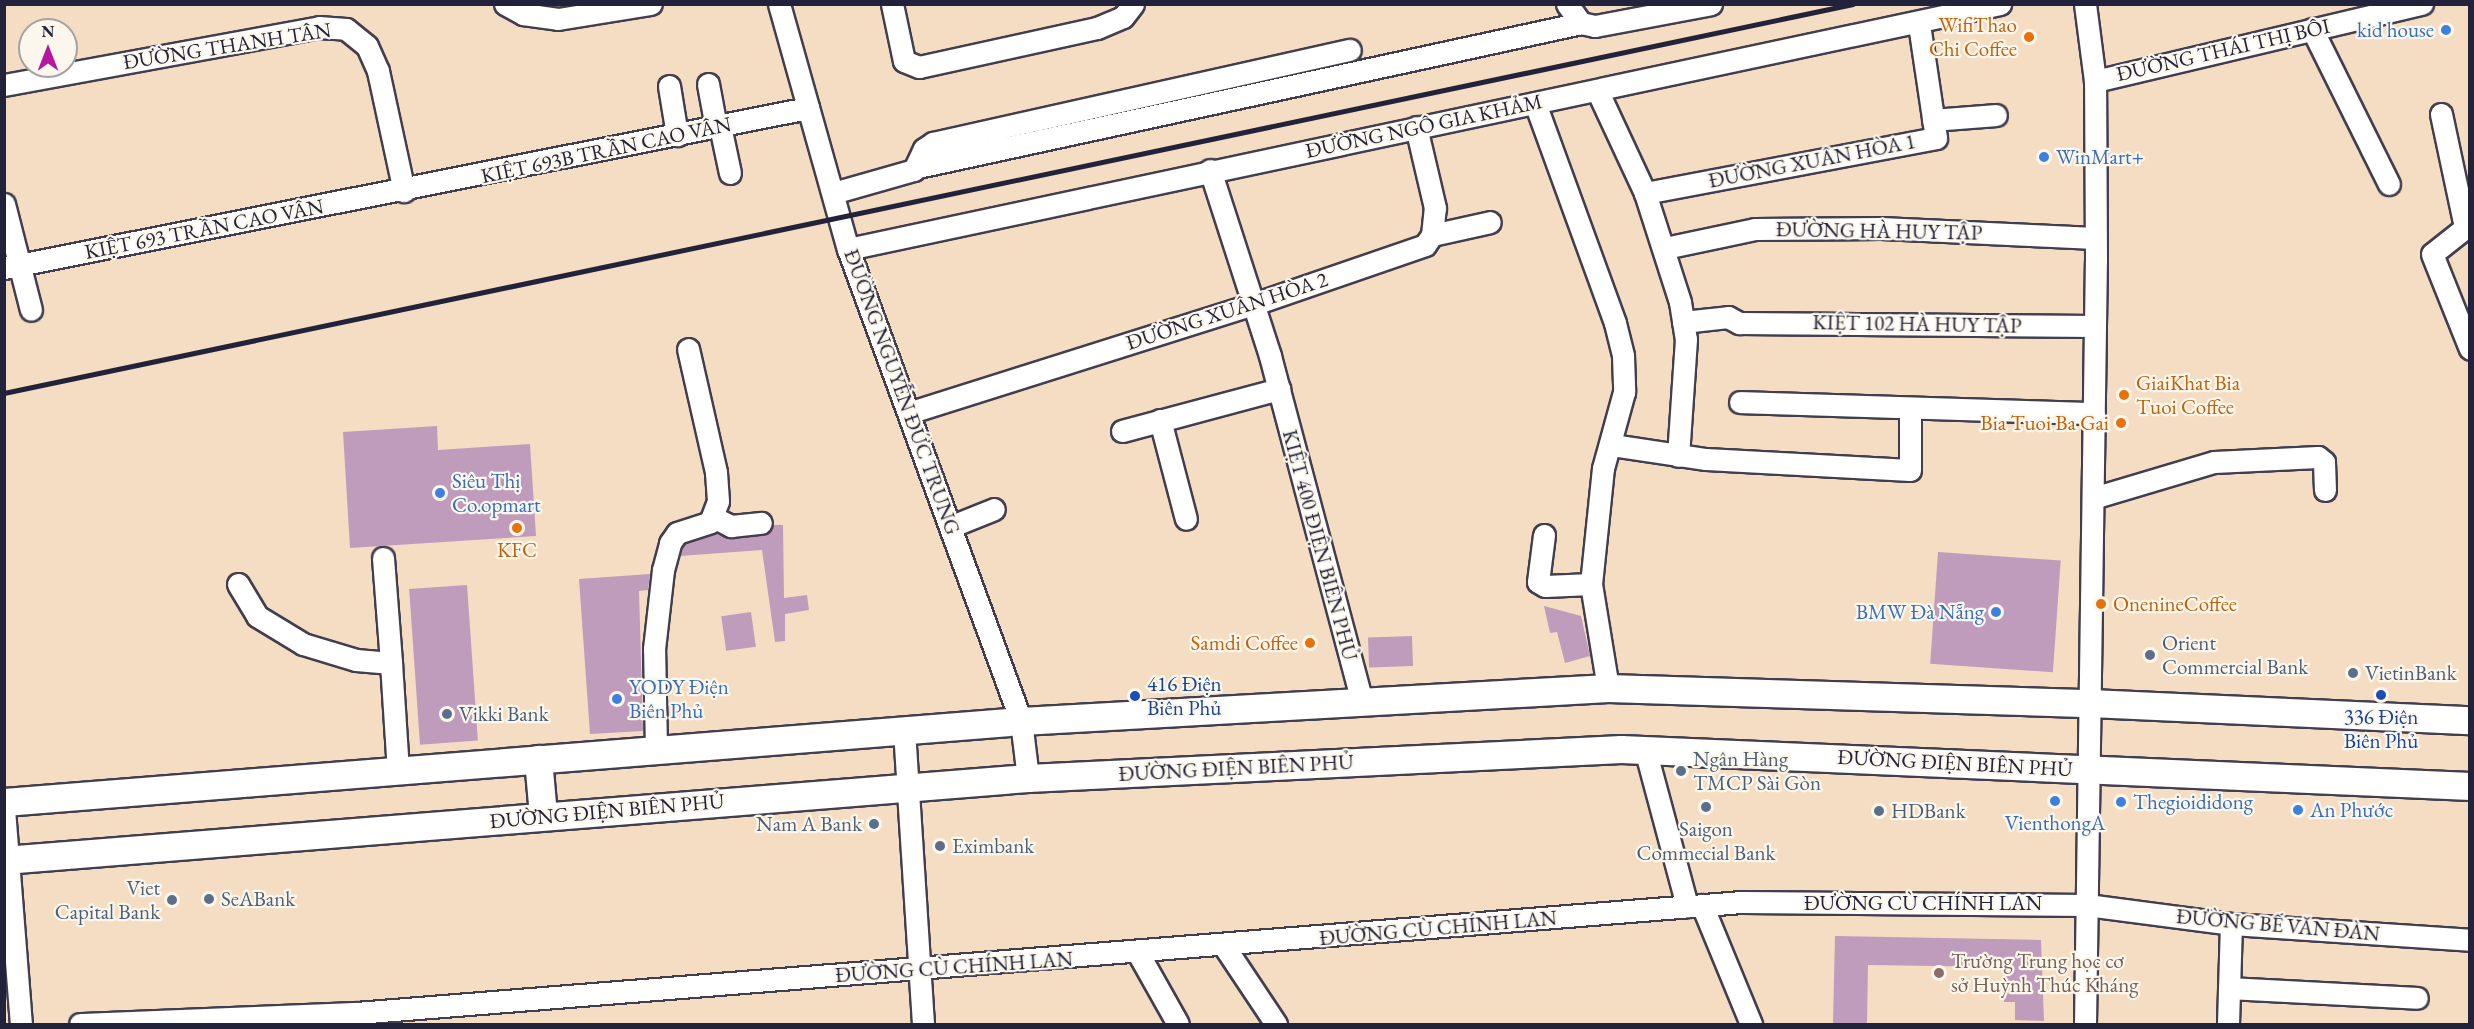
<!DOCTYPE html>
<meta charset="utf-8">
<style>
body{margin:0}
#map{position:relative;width:2474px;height:1029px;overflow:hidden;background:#f4ddc2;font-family:"EB Garamond",serif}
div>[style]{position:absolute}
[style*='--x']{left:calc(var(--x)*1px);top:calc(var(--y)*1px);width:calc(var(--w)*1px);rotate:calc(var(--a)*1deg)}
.building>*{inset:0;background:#c09cbc;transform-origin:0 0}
.roads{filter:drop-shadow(2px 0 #423e4f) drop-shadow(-2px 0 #423e4f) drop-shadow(0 2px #423e4f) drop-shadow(0 -2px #423e4f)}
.minor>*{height:21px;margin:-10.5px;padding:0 10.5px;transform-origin:10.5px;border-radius:10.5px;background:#fff}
.major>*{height:27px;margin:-13.5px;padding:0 13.5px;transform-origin:13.5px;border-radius:13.5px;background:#fff}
.rail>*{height:4.5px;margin:-2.25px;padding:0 2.25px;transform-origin:2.25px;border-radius:2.25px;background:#22223b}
.dots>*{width:16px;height:16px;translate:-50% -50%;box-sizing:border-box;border:3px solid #fbf7ec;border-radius:50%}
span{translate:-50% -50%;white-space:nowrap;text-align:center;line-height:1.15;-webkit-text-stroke:4.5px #fbf7ec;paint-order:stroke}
.food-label{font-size:21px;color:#c56008}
.right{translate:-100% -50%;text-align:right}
.left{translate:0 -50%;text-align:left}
.shop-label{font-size:21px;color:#366cbe}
.street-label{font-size:21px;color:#22223b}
.service-label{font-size:21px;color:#4e5e75}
.transit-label{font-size:21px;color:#164399}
.education-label{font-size:21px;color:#785e54}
.frame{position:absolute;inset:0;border:6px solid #22223b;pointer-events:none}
.north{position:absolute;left:18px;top:18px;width:60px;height:60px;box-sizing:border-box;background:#fbf7ec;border:2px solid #a4a2a5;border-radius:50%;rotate:0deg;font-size:16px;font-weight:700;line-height:24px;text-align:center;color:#22223b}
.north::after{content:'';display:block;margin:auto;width:21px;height:27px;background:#b5179e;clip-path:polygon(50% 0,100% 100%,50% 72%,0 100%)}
</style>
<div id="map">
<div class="building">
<i style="clip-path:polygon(437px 426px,438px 450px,530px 444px,536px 536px,350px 548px,343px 432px)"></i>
<i style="clip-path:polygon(773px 525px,783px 525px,784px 598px,807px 595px,809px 610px,785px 614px,785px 641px,775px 642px,762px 550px,680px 556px,685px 544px,715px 534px,732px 539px,762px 536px)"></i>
<i style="left:1938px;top:552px;width:123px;height:112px;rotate:4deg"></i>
<i style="clip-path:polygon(650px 574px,648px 590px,639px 591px,643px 731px,590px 734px,579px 579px)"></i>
<i style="left:467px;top:585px;width:156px;height:58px;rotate:86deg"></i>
<i style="clip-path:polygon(1544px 606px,1581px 616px,1590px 656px,1565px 663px,1557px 632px,1550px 633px)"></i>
<i style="left:751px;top:612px;width:35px;height:30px;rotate:82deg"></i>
<i style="left:1412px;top:636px;width:30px;height:44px;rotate:88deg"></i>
<i style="clip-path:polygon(1835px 936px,2041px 940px,2044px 1021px,2015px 1020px,2015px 1002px,2004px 1002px,2005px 967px,1868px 965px,1867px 1024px,1833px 1024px)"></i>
</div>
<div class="roads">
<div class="minor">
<i style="--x:505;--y:4;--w:21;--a:29"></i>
<i style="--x:523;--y:14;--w:35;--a:8"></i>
<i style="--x:558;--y:19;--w:94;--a:-9.2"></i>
<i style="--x:779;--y:4;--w:255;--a:74.3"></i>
<i style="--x:848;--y:249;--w:503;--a:69.87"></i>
<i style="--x:1021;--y:721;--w:57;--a:83"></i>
<i style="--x:892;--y:4;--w:58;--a:78.1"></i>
<i style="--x:904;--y:61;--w:16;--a:22"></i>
<i style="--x:919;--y:67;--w:182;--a:-12.4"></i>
<i style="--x:1097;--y:28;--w:28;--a:-23"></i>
<i style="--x:1123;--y:17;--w:16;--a:-52"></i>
<i style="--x:1567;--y:4;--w:24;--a:54"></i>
<i style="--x:1581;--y:23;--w:14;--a:12"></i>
<i style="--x:1595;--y:26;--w:118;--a:-10.7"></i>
<i style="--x:2312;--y:29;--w:173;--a:63.6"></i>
<i style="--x:2095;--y:81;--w:336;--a:-13.3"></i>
<i style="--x:708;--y:84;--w:44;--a:79.5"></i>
<i style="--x:4;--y:85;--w:320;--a:-10.4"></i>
<i style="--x:319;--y:27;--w:27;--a:4"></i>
<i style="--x:346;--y:29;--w:27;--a:39"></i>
<i style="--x:367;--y:46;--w:27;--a:66"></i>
<i style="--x:378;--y:71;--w:123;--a:77.8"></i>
<i style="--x:669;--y:86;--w:50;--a:80.7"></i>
<i style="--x:1597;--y:90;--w:114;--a:65"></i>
<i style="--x:1645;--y:193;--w:114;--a:72.2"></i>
<i style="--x:1680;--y:302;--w:37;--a:81"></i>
<i style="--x:1686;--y:339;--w:117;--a:93.9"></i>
<i style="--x:1535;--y:103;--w:234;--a:70"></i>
<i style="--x:1615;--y:323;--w:34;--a:76"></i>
<i style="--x:1623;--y:356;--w:36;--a:88"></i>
<i style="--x:1624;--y:392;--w:79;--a:105.4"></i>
<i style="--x:1603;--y:468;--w:117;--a:95.9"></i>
<i style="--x:1591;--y:584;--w:105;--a:80.7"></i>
<i style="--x:2441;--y:114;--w:116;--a:78"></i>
<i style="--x:1933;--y:120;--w:63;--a:-4.5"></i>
<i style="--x:720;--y:126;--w:48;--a:78"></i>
<i style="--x:918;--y:167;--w:678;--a:-12.25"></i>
<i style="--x:1210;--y:170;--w:195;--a:72.1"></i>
<i style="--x:1270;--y:356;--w:357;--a:75.1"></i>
<i style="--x:833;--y:193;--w:84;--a:-15.9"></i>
<i style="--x:914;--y:170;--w:23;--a:-65"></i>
<i style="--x:924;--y:149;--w:11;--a:-34"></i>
<i style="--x:933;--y:143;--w:427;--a:-12.6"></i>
<i style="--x:1645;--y:193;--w:296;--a:-10.7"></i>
<i style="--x:1936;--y:138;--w:115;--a:-98.5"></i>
<i style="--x:4;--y:204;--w:109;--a:75.7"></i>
<i style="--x:2470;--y:224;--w:48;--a:141.7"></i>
<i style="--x:2432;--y:254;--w:102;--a:68.2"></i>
<i style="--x:1432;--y:235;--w:59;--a:-12.6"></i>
<i style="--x:1665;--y:248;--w:92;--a:-11.9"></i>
<i style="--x:1755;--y:229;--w:126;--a:-0.5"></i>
<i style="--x:1881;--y:228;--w:214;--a:2.7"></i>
<i style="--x:848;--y:249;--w:1178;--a:-12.01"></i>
<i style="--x:4;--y:268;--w:820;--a:-11.26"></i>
<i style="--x:1683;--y:322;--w:45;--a:-6.3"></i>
<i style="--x:1728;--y:317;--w:13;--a:29"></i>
<i style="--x:1739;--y:323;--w:356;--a:0.5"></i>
<i style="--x:1740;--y:402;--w:354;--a:1.8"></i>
<i style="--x:911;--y:412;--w:360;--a:-17.5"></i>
<i style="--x:1254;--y:304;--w:181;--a:-19"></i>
<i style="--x:1425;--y:245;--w:12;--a:-55"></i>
<i style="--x:1432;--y:235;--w:27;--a:-84"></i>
<i style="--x:1435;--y:208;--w:83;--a:-103.2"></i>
<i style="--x:1160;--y:420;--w:102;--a:75.3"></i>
<i style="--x:1122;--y:431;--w:163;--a:-15"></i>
<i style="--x:1612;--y:445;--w:95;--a:8.5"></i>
<i style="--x:1706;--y:459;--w:204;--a:3.1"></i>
<i style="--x:1910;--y:470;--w:62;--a:-90"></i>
<i style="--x:2093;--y:498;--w:126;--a:-16.6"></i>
<i style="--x:2214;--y:462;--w:104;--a:-2.8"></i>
<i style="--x:2318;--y:457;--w:8;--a:40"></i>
<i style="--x:2324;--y:462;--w:28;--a:88"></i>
<i style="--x:715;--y:518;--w:18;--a:27"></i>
<i style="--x:731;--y:526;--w:30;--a:-6"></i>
<i style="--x:952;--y:526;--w:45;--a:-22"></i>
<i style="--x:1544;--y:535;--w:47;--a:97.3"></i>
<i style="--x:1538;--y:582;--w:8;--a:30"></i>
<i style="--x:1545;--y:586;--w:46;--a:-2.5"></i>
<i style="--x:383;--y:558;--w:105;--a:85.6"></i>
<i style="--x:238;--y:584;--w:37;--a:59"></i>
<i style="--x:257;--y:616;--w:54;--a:31.3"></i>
<i style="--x:303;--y:644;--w:55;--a:16.8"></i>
<i style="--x:356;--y:660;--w:35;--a:5"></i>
<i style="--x:391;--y:663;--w:109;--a:86.3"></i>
<i style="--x:904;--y:730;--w:295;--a:86.3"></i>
<i style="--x:656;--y:749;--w:100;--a:-91.1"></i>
<i style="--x:654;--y:649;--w:80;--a:-83.5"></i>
<i style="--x:663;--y:570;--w:28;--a:-75"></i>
<i style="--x:670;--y:543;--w:12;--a:-55"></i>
<i style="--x:677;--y:533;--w:35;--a:-18"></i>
<i style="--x:710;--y:522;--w:22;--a:-69"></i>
<i style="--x:718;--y:501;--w:29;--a:-94"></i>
<i style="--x:716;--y:472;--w:126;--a:-102.8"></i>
<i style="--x:1645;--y:749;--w:163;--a:75"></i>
<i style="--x:4;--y:809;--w:216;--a:85.5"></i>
<i style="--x:1702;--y:905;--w:129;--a:67.6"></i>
<i style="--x:1224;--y:946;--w:94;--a:56.3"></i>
<i style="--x:1138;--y:953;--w:81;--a:60.6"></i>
<i style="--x:2229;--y:988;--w:188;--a:3"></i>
<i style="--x:80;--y:1024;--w:276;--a:-2.3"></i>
<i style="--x:356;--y:1013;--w:1391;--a:-4.58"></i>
<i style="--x:1743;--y:902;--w:344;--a:0.5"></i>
<i style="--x:2087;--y:905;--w:145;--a:7.5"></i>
<i style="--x:2231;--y:924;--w:240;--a:3.8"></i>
<i style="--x:2085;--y:1024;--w:764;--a:-89.18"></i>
<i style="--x:2096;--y:260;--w:179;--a:-90.3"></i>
<i style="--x:2095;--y:81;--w:78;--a:-97.4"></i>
<i style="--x:2228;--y:1024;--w:100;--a:-88.3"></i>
</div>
<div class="major">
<i style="--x:538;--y:759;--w:56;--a:84.9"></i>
<i style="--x:4;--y:802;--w:1020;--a:-4.55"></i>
<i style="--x:1021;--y:721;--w:588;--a:-3.22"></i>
<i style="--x:1608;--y:688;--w:482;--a:1.8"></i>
<i style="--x:2090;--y:703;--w:380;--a:2.6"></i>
<i style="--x:4;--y:860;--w:1027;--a:-4.58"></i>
<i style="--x:1028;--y:778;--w:594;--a:-2.8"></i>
<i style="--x:1621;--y:749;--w:850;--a:2.5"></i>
</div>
</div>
<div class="rail">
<i style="--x:4;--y:393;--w:1889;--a:-11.88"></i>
</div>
<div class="dots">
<i style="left:2446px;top:30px;background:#3f7fe0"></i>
<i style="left:2029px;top:37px;background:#e8710a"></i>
<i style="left:2044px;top:157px;background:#3f7fe0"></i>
<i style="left:2124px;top:395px;background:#e8710a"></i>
<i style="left:2121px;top:423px;background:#e8710a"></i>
<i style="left:440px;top:493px;background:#3f7fe0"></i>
<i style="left:517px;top:528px;background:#e8710a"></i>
<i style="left:2101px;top:604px;background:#e8710a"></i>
<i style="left:1996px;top:612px;background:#3f7fe0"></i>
<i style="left:1310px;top:643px;background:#e8710a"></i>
<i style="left:2150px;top:655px;background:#5c6f8a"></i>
<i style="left:2353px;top:673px;background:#5c6f8a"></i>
<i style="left:2381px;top:695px;background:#1a4fb4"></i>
<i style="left:1135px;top:696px;background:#1a4fb4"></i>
<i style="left:617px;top:699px;background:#3f7fe0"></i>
<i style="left:447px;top:714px;background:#5c6f8a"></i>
<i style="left:1681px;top:771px;background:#5c6f8a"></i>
<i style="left:2055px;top:801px;background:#3f7fe0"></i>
<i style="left:2121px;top:802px;background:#3f7fe0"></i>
<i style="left:1706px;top:807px;background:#5c6f8a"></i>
<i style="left:2298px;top:810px;background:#3f7fe0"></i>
<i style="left:1879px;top:811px;background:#5c6f8a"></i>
<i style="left:874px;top:824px;background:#5c6f8a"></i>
<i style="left:940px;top:846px;background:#5c6f8a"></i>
<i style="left:209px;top:899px;background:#5c6f8a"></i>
<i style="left:172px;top:900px;background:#5c6f8a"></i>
<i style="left:1939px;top:973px;background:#8d6e63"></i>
</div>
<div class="food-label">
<span class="right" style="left:2017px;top:37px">WifiThao<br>Chi Coffee</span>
<span class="left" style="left:2136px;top:395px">GiaiKhat Bia<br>Tuoi Coffee</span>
<span class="right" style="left:2109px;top:423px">Bia Tuoi Ba Gai</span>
<span style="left:517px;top:550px">KFC</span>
<span class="left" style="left:2113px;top:604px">OnenineCoffee</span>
<span class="right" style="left:1298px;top:643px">Samdi Coffee</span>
</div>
<div class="shop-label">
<span class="right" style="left:2434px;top:30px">kid house</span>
<span class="left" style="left:2056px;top:157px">WinMart+</span>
<span class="left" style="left:452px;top:493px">Siêu Thị<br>Co.opmart</span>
<span class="right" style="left:1984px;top:612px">BMW Đà Nẵng</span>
<span class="left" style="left:629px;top:699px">YODY Điện<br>Biên Phủ</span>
<span class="left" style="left:2133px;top:802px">Thegioididong</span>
<span class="left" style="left:2310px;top:810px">An Phước</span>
<span style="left:2055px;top:823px">VienthongA</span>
</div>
<div class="street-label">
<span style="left:227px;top:46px;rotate:-9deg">ĐƯỜNG THANH TÂN</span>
<span style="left:2223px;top:50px;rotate:-13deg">ĐƯỜNG THÁI THỊ BÔI</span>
<span style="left:1424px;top:126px;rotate:-12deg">ĐƯỜNG NGÔ GIA KHẢM</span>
<span style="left:606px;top:150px;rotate:-12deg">KIỆT 693B TRẦN CAO VÂN</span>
<span style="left:1812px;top:161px;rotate:-11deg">ĐƯỜNG XUÂN HÒA 1</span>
<span style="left:204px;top:229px;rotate:-11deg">KIỆT 693 TRẦN CAO VÂN</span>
<span style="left:1879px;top:231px;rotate:1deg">ĐƯỜNG HÀ HUY TẬP</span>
<span style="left:1227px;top:311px;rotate:-18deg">ĐƯỜNG XUÂN HÒA 2</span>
<span style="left:1917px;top:324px;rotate:1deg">KIỆT 102 HÀ HUY TẬP</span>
<span style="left:902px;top:392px;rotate:70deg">ĐƯỜNG NGUYỄN ĐỨC TRUNG</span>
<span style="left:1320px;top:545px;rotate:75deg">KIỆT 400 ĐIỆN BIÊN PHỦ</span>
<span style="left:1955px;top:763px;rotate:3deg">ĐƯỜNG ĐIỆN BIÊN PHỦ</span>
<span style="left:1236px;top:768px;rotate:-3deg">ĐƯỜNG ĐIỆN BIÊN PHỦ</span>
<span style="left:607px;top:811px;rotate:-5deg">ĐƯỜNG ĐIỆN BIÊN PHỦ</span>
<span style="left:1923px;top:903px">ĐƯỜNG CÙ CHÍNH LAN</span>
<span style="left:2278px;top:925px;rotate:5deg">ĐƯỜNG BẾ VĂN ĐÀN</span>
<span style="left:1438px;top:928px;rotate:-5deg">ĐƯỜNG CÙ CHÍNH LAN</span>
<span style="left:954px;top:967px;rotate:-4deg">ĐƯỜNG CÙ CHÍNH LAN</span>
</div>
<div class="service-label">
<span class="left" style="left:2162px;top:655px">Orient<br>Commercial Bank</span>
<span class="left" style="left:2365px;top:673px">VietinBank</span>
<span class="left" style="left:459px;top:714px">Vikki Bank</span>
<span class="left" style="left:1693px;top:771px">Ngân Hàng<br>TMCP Sài Gòn</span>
<span class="left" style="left:1891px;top:811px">HDBank</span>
<span class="right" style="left:862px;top:824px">Nam A Bank</span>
<span style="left:1706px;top:841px">Saigon<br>Commecial Bank</span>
<span class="left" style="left:952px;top:846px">Eximbank</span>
<span class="right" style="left:160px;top:900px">Viet<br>Capital Bank</span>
<span class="left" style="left:221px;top:899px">SeABank</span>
</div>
<div class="transit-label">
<span class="left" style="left:1147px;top:696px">416 Điện<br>Biên Phủ</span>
<span style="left:2381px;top:729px">336 Điện<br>Biên Phủ</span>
</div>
<div class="education-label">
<span class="left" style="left:1951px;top:973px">Trường Trung học cơ<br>sở Huỳnh Thúc Kháng</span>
</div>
<div class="frame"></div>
<div class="north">N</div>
</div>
